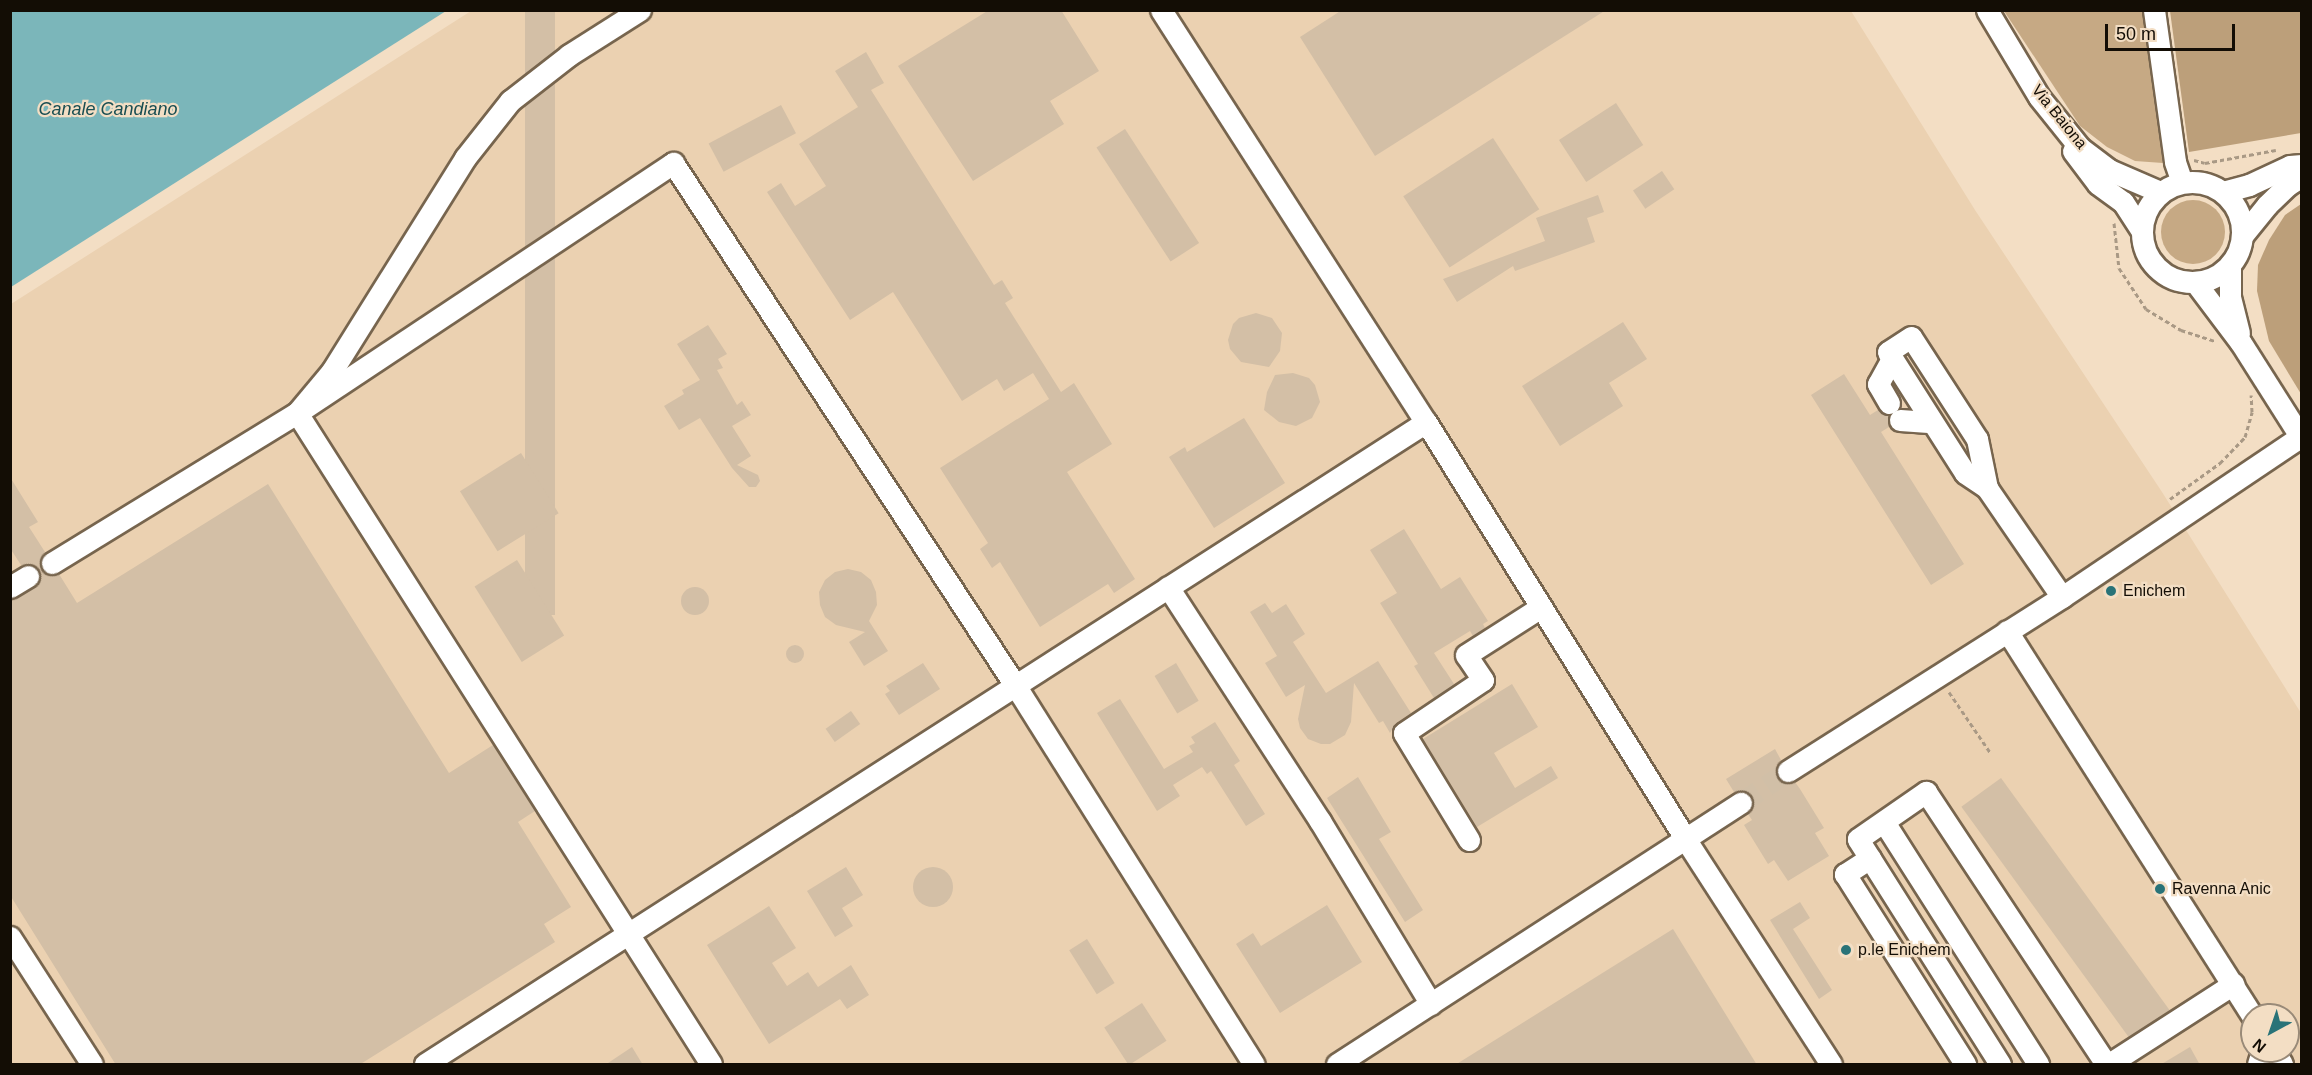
<!DOCTYPE html>
<style>
body{margin:0}
#map{position:relative;width:2312px;height:1075px;overflow:hidden;background:#f3dec4;font-family:Arial,sans-serif}
div>[style]{position:absolute}
[style*='--x']{left:calc(var(--x)*1px);top:calc(var(--y)*1px);width:calc(var(--w)*1px);rotate:calc(var(--a)*1deg)}
.built>*{inset:0;background:#ebd1b1}
.green>*{inset:0;background:#c6a984}
.round{border-radius:50%}
.forest>*{inset:0;background:#bc9f7a}
.water>*{inset:0;background:#7bb6ba}
.building>*{inset:0;background:#d3bfa6;transform-origin:0 0}
.minor-tunnel>*{height:21px;margin-top:-10.5px;transform-origin:0;background:repeating-linear-gradient(90deg,#d1bfa7 0 21px,transparent 0 31px)}
.path>*{height:3px;margin-top:-1.5px;transform-origin:0;background:repeating-linear-gradient(90deg,#a99985 0 4.5px,transparent 0 7.5px)}
.roads{filter:drop-shadow(2px 0 #77654e) drop-shadow(-2px 0 #77654e) drop-shadow(0 2px #77654e) drop-shadow(0 -2px #77654e)}
.minor>*{height:21px;margin:-10.5px;padding:0 10.5px;transform-origin:10.5px;border-radius:10.5px;background:#fff}
.minor>.ring{margin:-10.5px;padding:0;box-sizing:content-box;background:none;border:21px solid #fff;border-radius:50%}
.dots>*{width:16px;height:16px;translate:-50% -50%;box-sizing:border-box;border:3px solid #f3dec4;border-radius:50%}
span{translate:-50% -50%;white-space:nowrap;text-align:center;line-height:1.15;-webkit-text-stroke:4.5px #f3dec4;paint-order:stroke}
.street-label{font-size:16px;color:#130d05}
.poi-label{font-size:16px;color:#130d05}
.left{translate:0 -50%;text-align:left}
.water-label{font-size:18px;color:#194e52;font-style:italic}
.frame{position:absolute;inset:0;border:12px solid #130d05;pointer-events:none}
.north{position:absolute;left:2240px;top:1003px;width:60px;height:60px;box-sizing:border-box;background:#f3dec4;border:2px solid #998a78;border-radius:50%;rotate:220deg;font-size:16px;font-weight:700;line-height:24px;text-align:center;color:#130d05}
.north::after{content:'';display:block;margin:auto;width:21px;height:27px;background:#297378;clip-path:polygon(50% 0,100% 100%,50% 72%,0 100%)}
.scale{position:absolute;left:2105px;top:24px;width:130px;height:27px;box-sizing:border-box;border:3px solid #130d05;border-top:0;padding-left:8px;font-size:18px;line-height:21px;white-space:nowrap;color:#130d05;-webkit-text-stroke:4px #f3dec4;paint-order:stroke}
</style>
<div id="map">
<div class="built">
<i style="clip-path:polygon(evenodd,471px 11px,1851px 11px,1975px 210px,2162px 492px,2301px 713px,2301px 1064px,11px 1064px,11px 304px,471px 11px,2252px 1015px,2288px 1015px,2288px 1051px,2252px 1051px,2252px 1015px)"></i>
</div>
<div class="green">
<i style="clip-path:polygon(2004px 11px,2143px 11px,2163px 163px,2135px 161px,2107px 147px,2080px 126px)"></i>
<i class="round" style="left:2161px;top:200px;width:64px;height:64px"></i>
</div>
<div class="forest">
<i style="clip-path:polygon(2170px 11px,2301px 11px,2301px 133px,2189px 152px)"></i>
<i style="clip-path:polygon(2301px 204px,2301px 394px,2269px 341px,2257px 291px,2258px 265px,2269px 240px,2285px 215px)"></i>
</div>
<div class="water">
<i style="clip-path:polygon(11px 10px,446px 10px,446px 11px,11px 287px)"></i>
</div>
<div class="building">
<i style="left:525px;top:10px;width:30px;height:605px"></i>
<i style="clip-path:polygon(989px 10px,1061px 10px,1099px 71px,1050px 101px,1064px 124px,973px 181px,898px 66px)"></i>
<i style="clip-path:polygon(1342px 10px,1606px 10px,1375px 156px,1300px 37px)"></i>
<i style="clip-path:polygon(866px 52px,884px 83px,871px 90px,994px 285px,1002px 280px,1013px 298px,1005px 303px,1061px 392px,1074px 383px,1112px 444px,1067px 472px,1135px 579px,1114px 593px,1108px 584px,1040px 627px,1000px 562px,992px 568px,980px 549px,988px 543px,940px 468px,1049px 399px,1033px 373px,1004px 391px,997px 379px,962px 401px,893px 292px,850px 320px,767px 192px,781px 183px,795px 206px,826px 186px,799px 144px,858px 107px,835px 71px)"></i>
<i style="left:1616px;top:103px;width:50px;height:68px;rotate:57deg"></i>
<i style="left:781px;top:105px;width:32px;height:82px;rotate:62deg"></i>
<i style="left:1125px;top:129px;width:136px;height:34px;rotate:57deg"></i>
<i style="left:1493px;top:138px;width:85px;height:107px;rotate:57deg"></i>
<i style="left:1662px;top:171px;width:22px;height:35px;rotate:56deg"></i>
<i style="clip-path:polygon(1598px 195px,1604px 212px,1587px 218px,1595px 242px,1515px 271px,1513px 266px,1457px 302px,1443px 279px,1545px 241px,1536px 218px)"></i>
<i style="clip-path:polygon(1256px 313px,1272px 318px,1282px 333px,1280px 351px,1269px 367px,1241px 362px,1230px 349px,1228px 340px,1233px 324px,1239px 318px)"></i>
<i style="clip-path:polygon(1623px 322px,1647px 359px,1609px 383px,1623px 406px,1560px 446px,1522px 386px)"></i>
<i style="clip-path:polygon(708px 325px,727px 354px,718px 359px,723px 368px,717px 370px,737px 405px,742px 401px,751px 415px,732px 426px,751px 456px,737px 465px,758px 475px,760px 481px,756px 487px,749px 487px,732px 468px,700px 418px,679px 430px,664px 406px,684px 394px,682px 390px,700px 380px,677px 344px)"></i>
<i style="clip-path:polygon(1293px 373px,1309px 378px,1315px 385px,1320px 402px,1312px 418px,1296px 426px,1279px 422px,1264px 410px,1267px 392px,1275px 375px)"></i>
<i style="clip-path:polygon(1844px 374px,1870px 415px,1878px 410px,1888px 416px,1889px 427px,1881px 432px,1964px 564px,1931px 585px,1811px 395px)"></i>
<i style="clip-path:polygon(1244px 418px,1285px 483px,1214px 528px,1169px 457px,1185px 447px,1187px 452px)"></i>
<i style="left:521px;top:453px;width:71px;height:72px;rotate:58deg"></i>
<i style="clip-path:polygon(10px 477px,38px 522px,29px 527px,45px 552px,41px 557px,41px 569px,46px 574px,59px 574px,77px 603px,268px 484px,449px 773px,493px 745px,535px 811px,518px 822px,571px 907px,544px 924px,555px 942px,359px 1065px,116px 1065px,10px 895px,10px 601px,35px 587px,41px 576px,35px 565px,21px 565px,10px 548px)"></i>
<i style="clip-path:polygon(1404px 529px,1441px 589px,1460px 577px,1488px 621px,1483px 624px,1485px 628px,1473px 636px,1470px 631px,1434px 653px,1454px 684px,1434px 698px,1414px 666px,1418px 664px,1380px 603px,1397px 593px,1370px 550px)"></i>
<i style="left:517px;top:560px;width:89px;height:50px;rotate:58deg"></i>
<i style="clip-path:polygon(848px 569px,861px 572px,871px 580px,876px 592px,877px 605px,869px 621px,888px 651px,864px 666px,849px 642px,865px 632px,836px 625px,825px 617px,820px 605px,819px 592px,825px 580px,835px 572px)"></i>
<i class="round" style="left:681px;top:587px;width:28px;height:28px"></i>
<i style="clip-path:polygon(1265px 603px,1272px 613px,1286px 604px,1305px 634px,1293px 642px,1326px 693px,1378px 661px,1411px 713px,1396px 723px,1390px 733px,1383px 721px,1379px 723px,1354px 683px,1351px 722px,1345px 735px,1330px 744px,1321px 744px,1308px 739px,1300px 728px,1298px 719px,1305px 685px,1286px 697px,1265px 663px,1277px 656px,1250px 612px)"></i>
<i class="round" style="left:786px;top:645px;width:18px;height:18px"></i>
<i style="clip-path:polygon(923px 663px,940px 689px,899px 715px,885px 694px,890px 691px,886px 686px)"></i>
<i style="left:1176px;top:663px;width:44px;height:25px;rotate:59deg"></i>
<i style="clip-path:polygon(1512px 684px,1538px 727px,1494px 753px,1515px 788px,1551px 766px,1558px 778px,1477px 827px,1423px 739px)"></i>
<i style="clip-path:polygon(1120px 699px,1164px 769px,1193px 752px,1189px 746px,1195px 743px,1191px 737px,1215px 722px,1240px 761px,1234px 765px,1265px 814px,1246px 826px,1211px 771px,1207px 774px,1202px 767px,1173px 785px,1180px 796px,1157px 811px,1097px 713px)"></i>
<i style="left:851px;top:711px;width:16px;height:31px;rotate:55deg"></i>
<i style="clip-path:polygon(1775px 749px,1781px 760px,1776px 766px,1777px 777px,1783px 783px,1795px 782px,1800px 789px,1824px 828px,1815px 833px,1829px 856px,1788px 881px,1774px 860px,1768px 864px,1744px 825px,1752px 820px,1748px 814px,1753px 808px,1752px 797px,1746px 791px,1734px 792px,1726px 779px)"></i>
<i style="clip-path:polygon(1358px 777px,1391px 832px,1379px 839px,1423px 910px,1405px 922px,1327px 798px)"></i>
<i style="left:2001px;top:778px;width:287px;height:49px;rotate:54deg"></i>
<i class="round" style="left:913px;top:867px;width:40px;height:40px"></i>
<i style="clip-path:polygon(846px 867px,863px 895px,842px 908px,853px 926px,835px 937px,807px 891px)"></i>
<i style="clip-path:polygon(1800px 902px,1810px 918px,1793px 929px,1832px 990px,1819px 999px,1770px 920px)"></i>
<i style="clip-path:polygon(1327px 905px,1362px 962px,1280px 1013px,1236px 944px,1253px 933px,1261px 946px)"></i>
<i style="clip-path:polygon(769px 906px,796px 948px,772px 963px,787px 986px,808px 972px,818px 987px,851px 965px,869px 995px,847px 1009px,840px 999px,769px 1044px,707px 945px)"></i>
<i style="clip-path:polygon(1673px 929px,1757px 1065px,1455px 1065px)"></i>
<i style="left:1087px;top:939px;width:52px;height:21px;rotate:58deg"></i>
<i style="left:1142px;top:1003px;width:45px;height:45px;rotate:57deg"></i>
<i style="clip-path:polygon(632px 1047px,643px 1065px,605px 1065px)"></i>
<i style="clip-path:polygon(2190px 1047px,2200px 1065px,2160px 1065px)"></i>
</div>
<div class="minor-tunnel">
<i style="--x:1741;--y:803;--w:57;--a:-34.2"></i>
</div>
<div class="path">
<i style="--x:2194;--y:160;--w:11;--a:15"></i>
<i style="--x:2205;--y:163;--w:72;--a:-10.4"></i>
<i style="--x:2114;--y:223;--w:45;--a:83.7"></i>
<i style="--x:2119;--y:268;--w:49;--a:56.6"></i>
<i style="--x:2146;--y:309;--w:41;--a:31"></i>
<i style="--x:2181;--y:330;--w:36;--a:18"></i>
<i style="--x:2170;--y:499;--w:62;--a:-35.8"></i>
<i style="--x:2220;--y:463;--w:36;--a:-46"></i>
<i style="--x:2245;--y:437;--w:26;--a:-74"></i>
<i style="--x:2252;--y:412;--w:17;--a:-93"></i>
<i style="--x:1949;--y:692;--w:73;--a:55.7"></i>
</div>
<div class="roads">
<div class="minor">
<i style="--x:1161;--y:10;--w:490;--a:57.3"></i>
<i style="--x:1426;--y:422;--w:492;--a:58.1"></i>
<i style="--x:1686;--y:840;--w:267;--a:57.1"></i>
<i style="--x:1987;--y:10;--w:101;--a:59.1"></i>
<i style="--x:2039;--y:97;--w:65;--a:51.2"></i>
<i style="--x:2080;--y:148;--w:36;--a:37"></i>
<i style="--x:2109;--y:170;--w:56;--a:23.3"></i>
<i style="--x:2154;--y:10;--w:153;--a:82.1"></i>
<i style="--x:2175;--y:162;--w:21;--a:71"></i>
<i style="--x:2073;--y:151;--w:41;--a:52.9"></i>
<i style="--x:2098;--y:184;--w:31;--a:36"></i>
<i style="--x:2123;--y:202;--w:33;--a:57"></i>
<i class="ring" style="left:2142px;top:182px;width:79px;height:79px"></i>
<i style="--x:2223;--y:192;--w:27;--a:-15"></i>
<i style="--x:2249;--y:185;--w:45;--a:-24.9"></i>
<i style="--x:2290;--y:166;--w:12;--a:-5"></i>
<i style="--x:2242;--y:236;--w:40;--a:-51"></i>
<i style="--x:2267;--y:205;--w:29;--a:-44"></i>
<i style="--x:2288;--y:185;--w:17;--a:-33"></i>
<i style="--x:2230;--y:265;--w:32;--a:90"></i>
<i style="--x:2230;--y:297;--w:37;--a:76"></i>
<i style="--x:2195;--y:282;--w:76;--a:53"></i>
<i style="--x:2241;--y:343;--w:114;--a:57.6"></i>
<i style="--x:1889;--y:403;--w:22;--a:-120"></i>
<i style="--x:1878;--y:384;--w:29;--a:-61"></i>
<i style="--x:1900;--y:420;--w:32;--a:4"></i>
<i style="--x:1987;--y:488;--w:50;--a:-101.5"></i>
<i style="--x:1977;--y:439;--w:121;--a:-122.9"></i>
<i style="--x:1911;--y:337;--w:27;--a:147"></i>
<i style="--x:1888;--y:352;--w:143;--a:57.5"></i>
<i style="--x:1965;--y:473;--w:27;--a:34"></i>
<i style="--x:1987;--y:488;--w:132;--a:55.5"></i>
<i style="--x:52;--y:563;--w:287;--a:-31.5"></i>
<i style="--x:297;--y:413;--w:55;--a:-50.2"></i>
<i style="--x:332;--y:371;--w:251;--a:-58"></i>
<i style="--x:465;--y:158;--w:73;--a:-51.7"></i>
<i style="--x:510;--y:101;--w:75;--a:-37.9"></i>
<i style="--x:569;--y:55;--w:84;--a:-32.4"></i>
<i style="--x:10;--y:587;--w:21;--a:-31"></i>
<i style="--x:1168;--y:587;--w:279;--a:57"></i>
<i style="--x:1320;--y:821;--w:214;--a:58.8"></i>
<i style="--x:2007;--y:631;--w:456;--a:57.5"></i>
<i style="--x:1788;--y:771;--w:325;--a:-32.4"></i>
<i style="--x:2062;--y:597;--w:287;--a:-33.9"></i>
<i style="--x:1884;--y:822;--w:287;--a:57.5"></i>
<i style="--x:1469;--y:840;--w:125;--a:-121.3"></i>
<i style="--x:1404;--y:733;--w:95;--a:-33.9"></i>
<i style="--x:1483;--y:680;--w:30;--a:-124"></i>
<i style="--x:1466;--y:655;--w:89;--a:-32.6"></i>
<i style="--x:1870;--y:858;--w:30;--a:147"></i>
<i style="--x:1845;--y:874;--w:225;--a:57.7"></i>
<i style="--x:10;--y:937;--w:151;--a:57.2"></i>
<i style="--x:2274;--y:1051;--w:15;--a:58"></i>
<i style="--x:425;--y:1064;--w:1189;--a:-32.67"></i>
<i style="--x:711;--y:1064;--w:771;--a:-122.45"></i>
<i style="--x:297;--y:413;--w:452;--a:-33.6"></i>
<i style="--x:673;--y:163;--w:624;--a:56.77"></i>
<i style="--x:1015;--y:685;--w:448;--a:57.8"></i>
<i style="--x:1337;--y:1064;--w:481;--a:-32.9"></i>
<i style="--x:2000;--y:1064;--w:266;--a:-122.3"></i>
<i style="--x:1858;--y:839;--w:83;--a:-34.7"></i>
<i style="--x:1926;--y:792;--w:326;--a:56.5"></i>
<i style="--x:2109;--y:1064;--w:148;--a:-32.8"></i>
<i style="--x:2258;--y:1064;--w:14;--a:-73"></i>
</div>
</div>
<div class="dots">
<i style="left:2111px;top:591px;background:#297378"></i>
<i style="left:2160px;top:889px;background:#297378"></i>
<i style="left:1846px;top:950px;background:#297378"></i>
</div>
<div class="street-label">
<span style="left:2059px;top:117px;rotate:51deg">Via Baiona</span>
</div>
<div class="poi-label">
<span class="left" style="left:2123px;top:591px">Enichem</span>
<span class="left" style="left:2172px;top:889px">Ravenna Anic</span>
<span class="left" style="left:1858px;top:950px">p.le Enichem</span>
</div>
<div class="water-label">
<span style="left:108px;top:109px">Canale Candiano</span>
</div>
<div class="frame"></div>
<div class="north">N</div>
<div class="scale">50 m</div>
</div>
